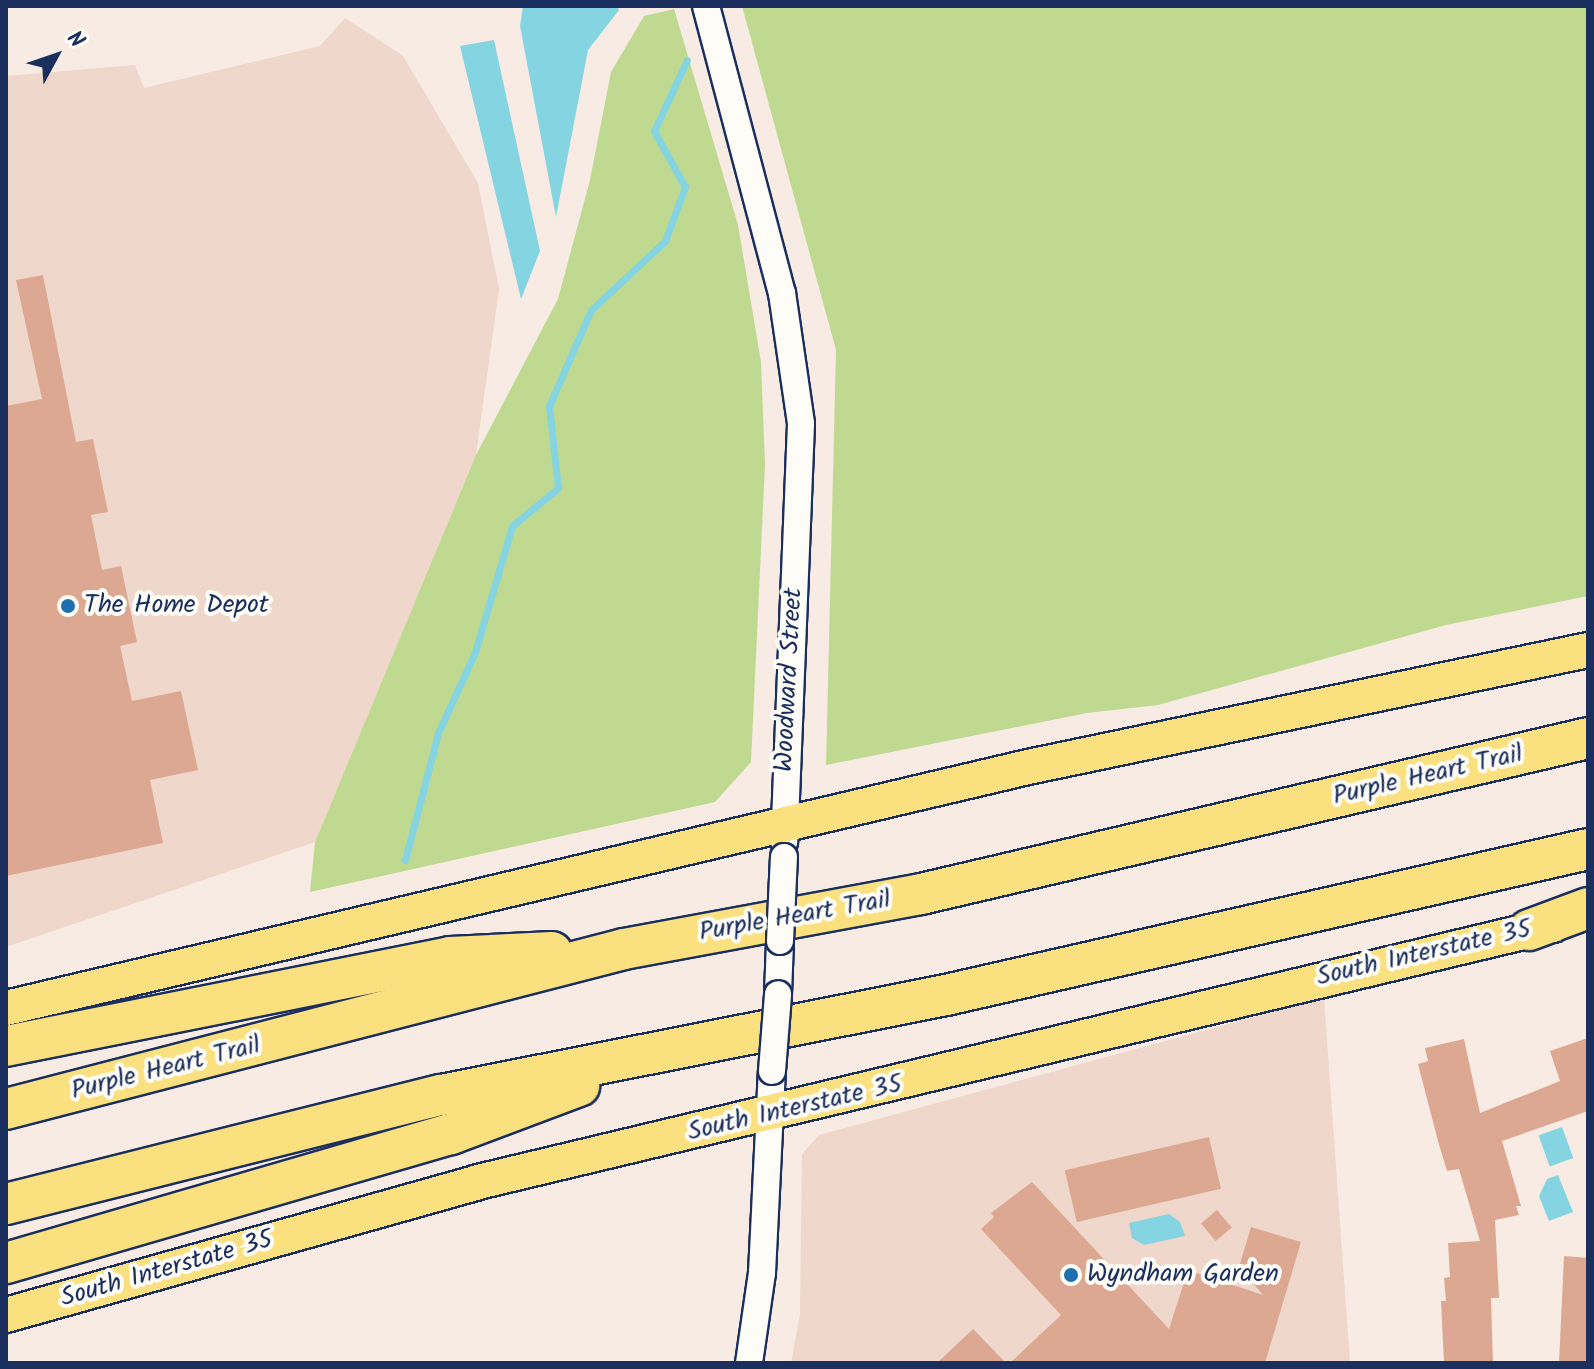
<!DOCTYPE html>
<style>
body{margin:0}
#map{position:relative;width:1594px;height:1369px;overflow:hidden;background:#f7ebe3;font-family:Kalam,sans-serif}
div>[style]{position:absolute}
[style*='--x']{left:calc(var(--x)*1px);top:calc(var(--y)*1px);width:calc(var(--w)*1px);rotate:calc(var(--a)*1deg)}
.built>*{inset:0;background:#efd7cb}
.green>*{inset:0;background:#c0d990}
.water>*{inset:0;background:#85d4e2;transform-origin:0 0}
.stream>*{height:7px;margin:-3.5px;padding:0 3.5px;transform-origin:3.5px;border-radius:3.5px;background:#85d4e2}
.building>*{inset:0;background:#dda892;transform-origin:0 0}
.roads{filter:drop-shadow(2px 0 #1b2f5e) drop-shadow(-2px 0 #1b2f5e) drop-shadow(0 2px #1b2f5e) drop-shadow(0 -2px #1b2f5e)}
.minor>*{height:26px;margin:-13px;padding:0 13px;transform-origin:13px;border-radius:13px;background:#fdfcf7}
.major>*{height:34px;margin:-17px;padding:0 17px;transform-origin:17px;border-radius:17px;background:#fbe080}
.highway>*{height:40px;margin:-20px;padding:0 20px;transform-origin:20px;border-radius:20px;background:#fbe080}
.bridges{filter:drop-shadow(2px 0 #1b2f5e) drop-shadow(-2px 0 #1b2f5e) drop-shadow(0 2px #1b2f5e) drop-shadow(0 -2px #1b2f5e)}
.minor-bridge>*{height:26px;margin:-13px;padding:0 13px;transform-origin:13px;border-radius:13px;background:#fdfcf7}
.dots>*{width:22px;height:22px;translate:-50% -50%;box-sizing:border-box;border:4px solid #fdfcf7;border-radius:50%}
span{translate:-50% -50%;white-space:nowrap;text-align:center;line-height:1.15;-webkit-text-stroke:8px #fdfcf7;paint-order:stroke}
.poi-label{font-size:26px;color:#1b2f5e}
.left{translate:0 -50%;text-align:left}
.street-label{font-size:26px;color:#1b2f5e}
.frame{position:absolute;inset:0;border:8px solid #1b2f5e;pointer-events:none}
.north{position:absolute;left:16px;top:16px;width:80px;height:80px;-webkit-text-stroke:6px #fdfcf7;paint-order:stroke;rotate:50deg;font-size:22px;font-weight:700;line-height:32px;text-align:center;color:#1b2f5e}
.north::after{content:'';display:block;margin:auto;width:28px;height:36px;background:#1b2f5e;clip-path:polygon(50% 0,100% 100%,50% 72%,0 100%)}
</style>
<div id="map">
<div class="built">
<i style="clip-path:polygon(345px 18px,403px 56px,478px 183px,499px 289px,476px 455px,315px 842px,6px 947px,6px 76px,135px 65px,144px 88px,320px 46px)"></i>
<i style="clip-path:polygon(1324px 998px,1350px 1363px,791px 1363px,800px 1314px,802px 1154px,819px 1135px)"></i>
</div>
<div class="green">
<i style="clip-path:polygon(742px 6px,1588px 6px,1588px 596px,1446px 625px,1158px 705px,1087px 713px,826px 765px,836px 350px)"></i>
<i style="clip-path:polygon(674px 9px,738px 225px,761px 362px,765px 464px,751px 762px,715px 802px,310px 892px,315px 842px,476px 455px,558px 299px,590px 180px,611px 72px,644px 16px)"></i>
</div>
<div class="water">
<i style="clip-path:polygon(523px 6px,617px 6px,619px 10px,588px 50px,556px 217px,520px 26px)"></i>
<i style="clip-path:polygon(494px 40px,540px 251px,521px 299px,460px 46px)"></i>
<i style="left:1562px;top:1127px;width:33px;height:25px;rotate:70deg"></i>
<i style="clip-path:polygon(1558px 1175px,1573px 1212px,1549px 1221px,1539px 1196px,1547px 1179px)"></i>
<i style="clip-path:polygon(1169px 1214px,1180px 1222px,1185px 1236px,1144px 1245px,1132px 1238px,1129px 1223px)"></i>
</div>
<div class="stream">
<i style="--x:405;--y:860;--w:131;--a:-75.4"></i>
<i style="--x:438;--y:733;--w:89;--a:-65.4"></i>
<i style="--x:475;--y:652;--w:131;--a:-73.6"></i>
<i style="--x:512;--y:526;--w:60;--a:-39.6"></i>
<i style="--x:558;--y:488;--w:82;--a:-96.3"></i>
<i style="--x:549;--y:406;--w:105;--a:-66.4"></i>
<i style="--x:591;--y:310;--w:101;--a:-43"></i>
<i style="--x:665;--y:241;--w:58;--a:-69.7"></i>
<i style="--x:685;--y:187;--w:64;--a:-119"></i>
<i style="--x:654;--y:131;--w:78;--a:-65.1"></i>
</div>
<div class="building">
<i style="clip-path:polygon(43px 275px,76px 442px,93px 439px,108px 512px,91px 515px,102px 570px,121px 566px,137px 642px,120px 646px,132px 701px,181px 691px,198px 770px,150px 780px,163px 843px,6px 876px,6px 406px,42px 399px,16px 280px)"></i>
<i style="clip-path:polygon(1588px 1038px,1588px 1111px,1502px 1141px,1521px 1206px,1516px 1206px,1519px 1215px,1495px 1220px,1499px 1298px,1491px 1298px,1493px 1363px,1444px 1363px,1441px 1301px,1446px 1301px,1444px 1278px,1450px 1277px,1448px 1243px,1480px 1241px,1459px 1169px,1447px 1171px,1438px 1141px,1418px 1064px,1428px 1061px,1425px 1048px,1464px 1039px,1480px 1113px,1560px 1081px,1550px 1051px)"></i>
<i style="left:1209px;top:1137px;width:53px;height:148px;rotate:77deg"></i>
<i style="clip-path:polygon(1032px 1182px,1169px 1329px,1188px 1270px,1263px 1295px,1239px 1267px,1251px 1227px,1301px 1242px,1265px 1363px,1010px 1363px,1061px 1315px,981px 1229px,994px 1217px,991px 1213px)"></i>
<i style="left:1217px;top:1210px;width:23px;height:21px;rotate:50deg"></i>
<i style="clip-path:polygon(1564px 1256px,1588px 1258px,1588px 1363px,1559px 1363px)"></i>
<i style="clip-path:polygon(973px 1329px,1006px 1363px,937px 1363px)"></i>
</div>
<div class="roads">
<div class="minor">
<i style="--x:706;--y:6;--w:297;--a:75.2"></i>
<i style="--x:782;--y:293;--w:132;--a:81.7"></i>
<i style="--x:801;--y:424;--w:418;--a:92.3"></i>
<i style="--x:778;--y:994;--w:53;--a:-87.8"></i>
<i style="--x:749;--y:1363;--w:91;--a:-81.8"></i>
<i style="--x:762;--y:1273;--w:202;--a:-87.2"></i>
</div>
<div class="major">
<i style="--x:6;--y:1008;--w:1050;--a:-13.27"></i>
<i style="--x:1028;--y:767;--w:572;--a:-11.8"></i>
<i style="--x:6;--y:1315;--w:490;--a:-15.7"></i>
<i style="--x:478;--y:1182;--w:1105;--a:-13.45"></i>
</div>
<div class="highway">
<i style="--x:1529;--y:930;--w:63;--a:-20.4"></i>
<i style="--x:6;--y:1046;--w:453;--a:-11.3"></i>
<i style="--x:450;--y:957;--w:102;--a:-2.8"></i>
<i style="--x:6;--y:1109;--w:638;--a:-14.52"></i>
<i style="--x:624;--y:949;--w:302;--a:-10.5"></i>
<i style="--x:921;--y:894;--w:685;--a:-13.16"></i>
<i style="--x:6;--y:1204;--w:448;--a:-14.1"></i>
<i style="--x:441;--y:1095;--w:515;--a:-11.2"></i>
<i style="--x:946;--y:995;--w:658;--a:-12.81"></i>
<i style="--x:6;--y:1263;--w:463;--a:-16.2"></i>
<i style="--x:451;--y:1134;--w:137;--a:-20.6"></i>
</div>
</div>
<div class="bridges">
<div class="minor-bridge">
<i style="--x:780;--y:941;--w:84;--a:-87.3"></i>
<i style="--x:772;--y:1071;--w:77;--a:-85.5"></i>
</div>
</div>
<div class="dots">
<i style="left:68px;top:606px;background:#1f6fb2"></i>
<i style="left:1071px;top:1275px;background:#1f6fb2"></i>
</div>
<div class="poi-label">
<span class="left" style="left:84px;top:606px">The Home Depot</span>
<span class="left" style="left:1087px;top:1275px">Wyndham Garden</span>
</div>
<div class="street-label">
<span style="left:790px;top:680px;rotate:-87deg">Woodward Street</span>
<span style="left:1428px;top:776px;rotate:-13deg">Purple Heart Trail</span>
<span style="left:795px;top:917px;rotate:-10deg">Purple Heart Trail</span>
<span style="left:1424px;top:954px;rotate:-13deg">South Interstate 35</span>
<span style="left:166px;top:1069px;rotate:-14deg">Purple Heart Trail</span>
<span style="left:795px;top:1109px;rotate:-13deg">South Interstate 35</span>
<span style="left:167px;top:1270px;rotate:-16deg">South Interstate 35</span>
</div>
<div class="frame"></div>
<div class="north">N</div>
</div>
